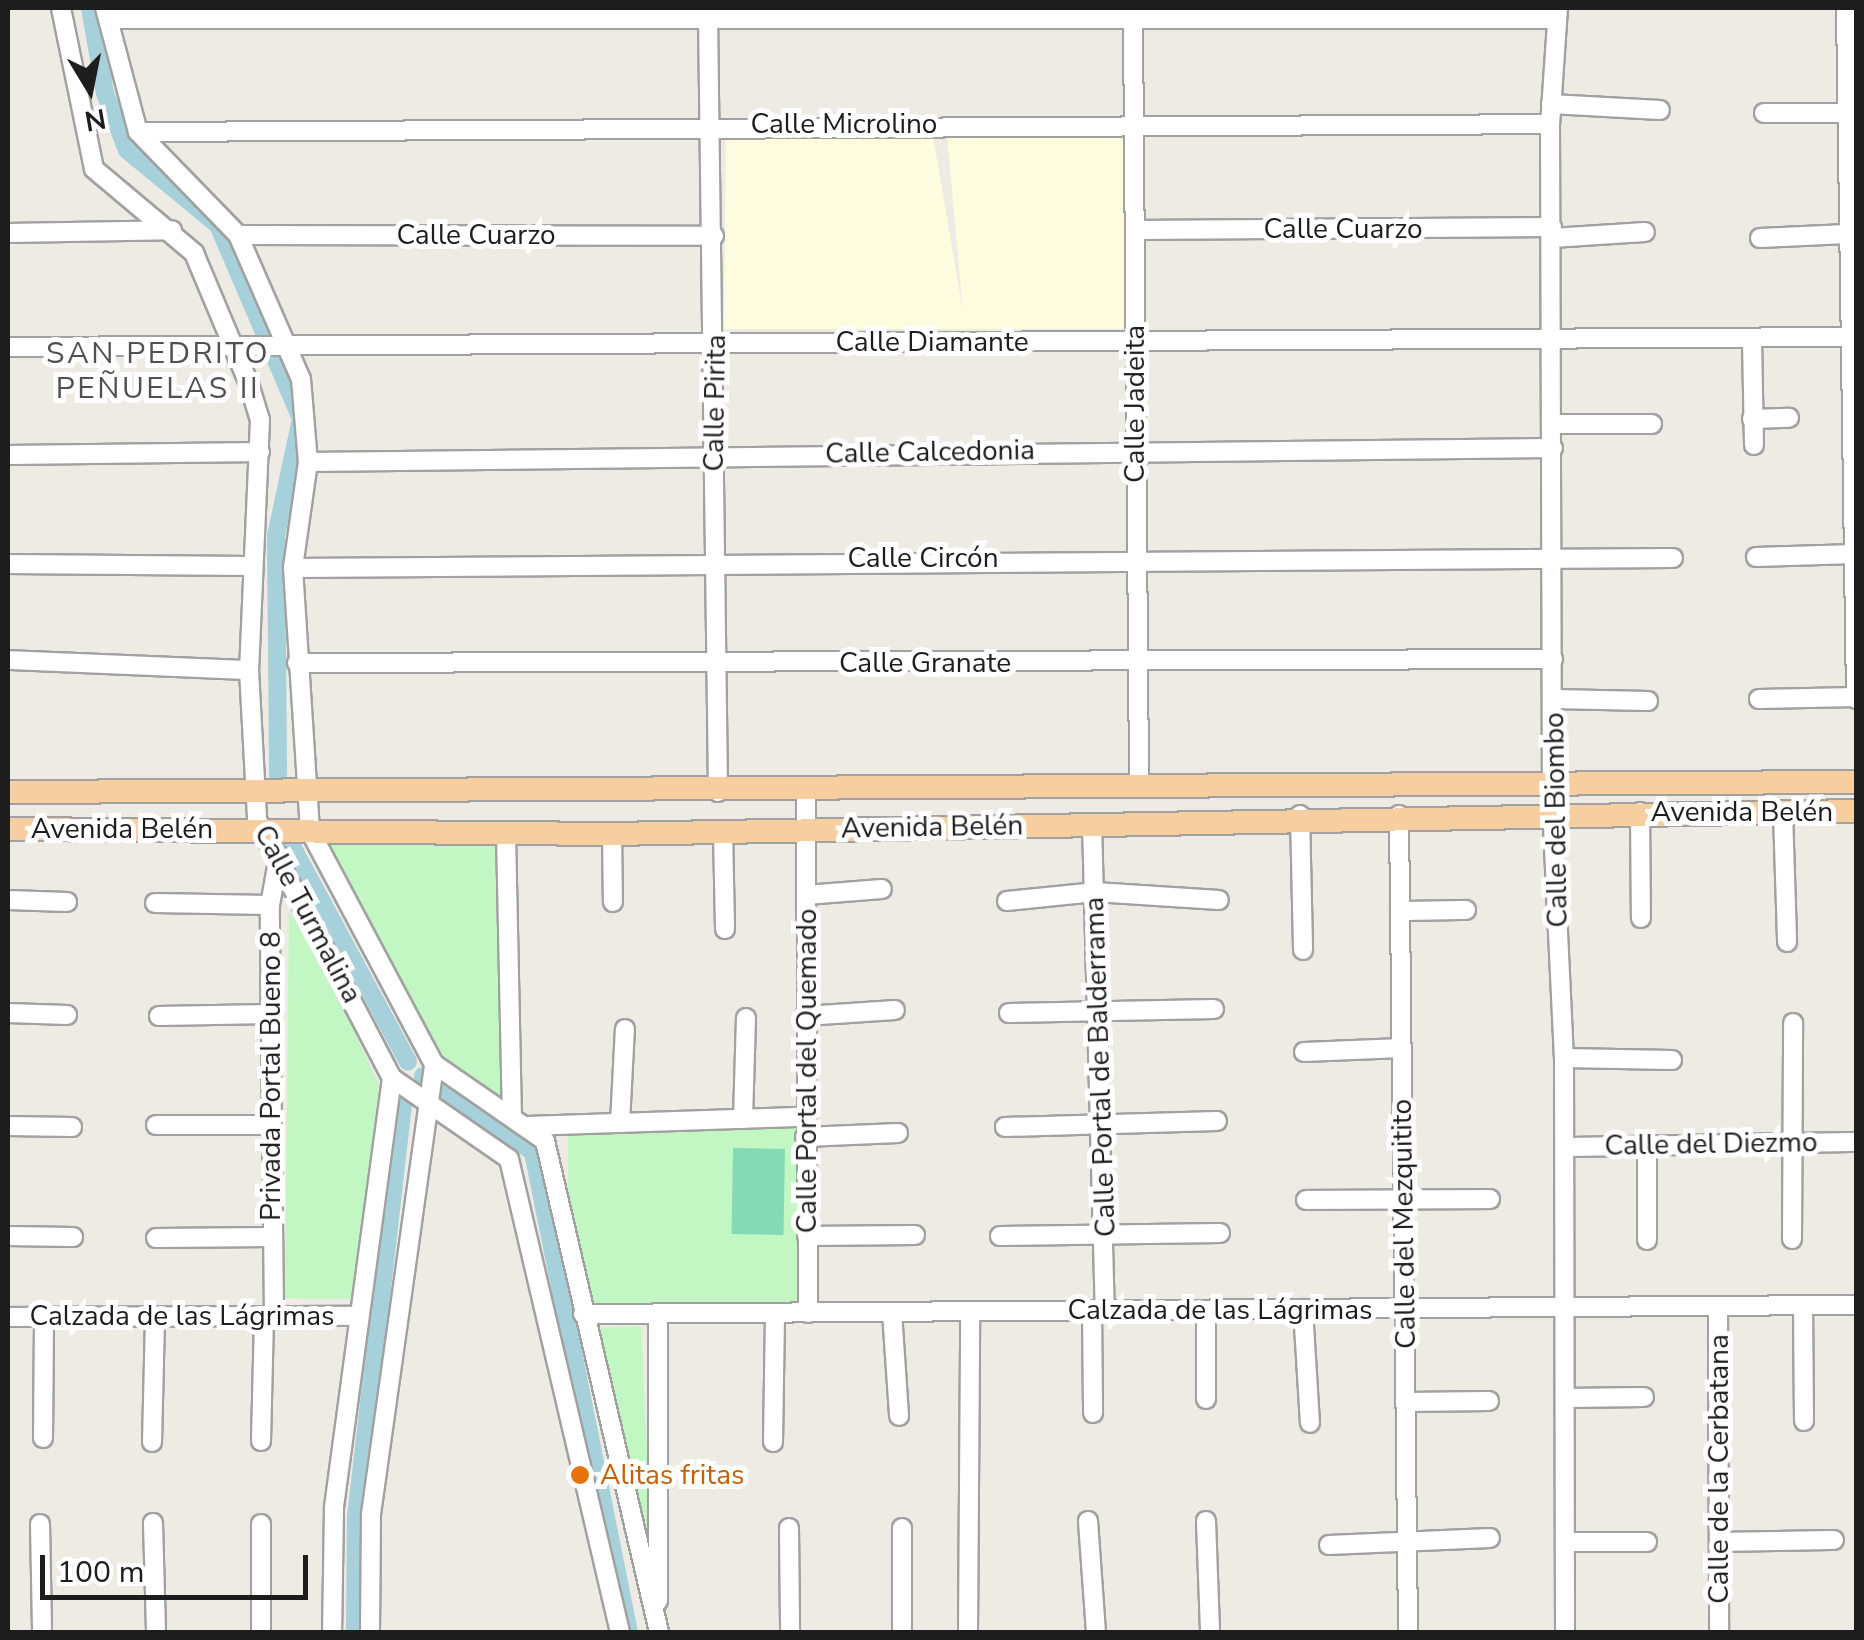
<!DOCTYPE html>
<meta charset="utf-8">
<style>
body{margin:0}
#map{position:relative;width:1864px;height:1640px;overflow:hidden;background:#eeeae4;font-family:"Nunito Sans",sans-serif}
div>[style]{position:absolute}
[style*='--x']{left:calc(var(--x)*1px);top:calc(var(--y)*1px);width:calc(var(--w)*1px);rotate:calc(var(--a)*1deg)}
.education>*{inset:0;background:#fdfcde}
.park>*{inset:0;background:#c2f7c4;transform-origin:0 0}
.pitch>*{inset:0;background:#85dab6;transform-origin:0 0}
.canal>*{height:18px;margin:-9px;padding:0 9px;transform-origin:9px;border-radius:9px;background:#a6d0da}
.roads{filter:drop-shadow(2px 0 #a1a1a1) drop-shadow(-2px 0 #a1a1a1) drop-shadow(0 2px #a1a1a1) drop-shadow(0 -2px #a1a1a1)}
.minor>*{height:18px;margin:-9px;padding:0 9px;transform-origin:9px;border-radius:9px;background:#fff}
.major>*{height:22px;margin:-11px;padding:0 11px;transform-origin:11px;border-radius:11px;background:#f7cea0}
.dots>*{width:28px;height:28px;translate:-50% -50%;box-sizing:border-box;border:5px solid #fff;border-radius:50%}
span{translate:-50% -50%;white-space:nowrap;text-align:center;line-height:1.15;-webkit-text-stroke:10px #fff;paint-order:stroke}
.street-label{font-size:28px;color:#1d1d1d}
.food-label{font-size:28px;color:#c56008}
.left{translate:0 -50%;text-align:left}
.neighbourhood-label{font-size:30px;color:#505050;letter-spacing:2.5px}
.frame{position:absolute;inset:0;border:10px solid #1d1d1d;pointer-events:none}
.north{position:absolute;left:40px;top:40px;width:100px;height:100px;-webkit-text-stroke:8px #fff;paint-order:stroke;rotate:170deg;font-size:28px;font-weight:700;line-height:40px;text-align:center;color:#1d1d1d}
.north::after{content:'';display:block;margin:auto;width:35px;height:45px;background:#1d1d1d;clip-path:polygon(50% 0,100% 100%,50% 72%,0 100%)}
.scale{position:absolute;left:40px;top:1555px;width:268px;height:45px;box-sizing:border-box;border:5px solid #1d1d1d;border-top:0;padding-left:12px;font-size:30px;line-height:35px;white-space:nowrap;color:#1d1d1d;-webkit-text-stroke:8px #fff;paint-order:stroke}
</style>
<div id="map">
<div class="education">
<i style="clip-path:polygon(726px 131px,933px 136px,963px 311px,947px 135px,1128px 131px,1124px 329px,724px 329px)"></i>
</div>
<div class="park">
<i style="clip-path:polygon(327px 843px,499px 846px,508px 1104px,435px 1060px)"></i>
<i style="clip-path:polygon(289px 912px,308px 931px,379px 1085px,355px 1299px,285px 1298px)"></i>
<i style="left:808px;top:1123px;width:184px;height:240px;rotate:90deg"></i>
<i style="clip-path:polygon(641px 1326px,653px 1582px,594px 1328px)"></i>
</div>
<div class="pitch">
<i style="left:733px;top:1148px;width:52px;height:86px;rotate:1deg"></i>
</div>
<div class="canal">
<i style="--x:90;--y:8;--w:86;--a:80"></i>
<i style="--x:105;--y:93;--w:61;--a:68.9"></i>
<i style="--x:127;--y:150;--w:118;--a:39.5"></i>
<i style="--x:218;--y:225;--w:211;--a:66.8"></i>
<i style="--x:301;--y:419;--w:120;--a:102.1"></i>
<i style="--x:276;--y:536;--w:251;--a:89.5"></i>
<i style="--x:287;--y:837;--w:255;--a:61.7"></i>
<i style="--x:423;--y:1076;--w:134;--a:34.6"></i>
<i style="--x:533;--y:1152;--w:489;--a:78.7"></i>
<i style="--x:355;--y:1631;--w:114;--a:-89.5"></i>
<i style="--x:356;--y:1517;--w:422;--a:-83.5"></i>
</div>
<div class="roads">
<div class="minor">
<i style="--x:61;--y:8;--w:164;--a:78.4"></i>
<i style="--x:94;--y:169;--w:131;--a:40"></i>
<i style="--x:194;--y:253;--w:142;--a:67.2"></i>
<i style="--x:249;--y:384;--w:38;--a:73"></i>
<i style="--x:260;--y:420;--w:250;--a:92.5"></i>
<i style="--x:249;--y:670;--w:150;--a:86.9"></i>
<i style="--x:257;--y:820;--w:291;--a:62.4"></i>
<i style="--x:392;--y:1078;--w:435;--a:97.7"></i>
<i style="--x:334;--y:1509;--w:123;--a:90.9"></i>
<i style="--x:105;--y:8;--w:128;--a:75.1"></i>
<i style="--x:138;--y:132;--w:144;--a:45.8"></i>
<i style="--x:238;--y:235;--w:157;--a:66.4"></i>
<i style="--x:301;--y:379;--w:83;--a:85.2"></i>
<i style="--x:308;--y:462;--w:107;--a:98.1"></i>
<i style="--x:293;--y:568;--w:264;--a:86.3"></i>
<i style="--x:310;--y:831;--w:264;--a:62"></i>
<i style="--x:434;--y:1064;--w:135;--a:34.7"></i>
<i style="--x:545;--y:1141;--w:504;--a:76.93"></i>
<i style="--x:1558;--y:8;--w:116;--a:93.9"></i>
<i style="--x:1550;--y:124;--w:681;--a:89.83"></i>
<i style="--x:1552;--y:805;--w:253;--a:87.3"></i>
<i style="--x:1564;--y:1058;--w:574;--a:89.9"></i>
<i style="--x:1846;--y:8;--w:691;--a:89.17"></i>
<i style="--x:708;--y:15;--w:777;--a:89.26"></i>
<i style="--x:108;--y:19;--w:1449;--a:0"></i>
<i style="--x:1133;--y:19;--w:769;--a:89.55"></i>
<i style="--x:1551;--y:104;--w:109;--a:3.2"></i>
<i style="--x:1764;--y:113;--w:90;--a:0"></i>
<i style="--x:138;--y:132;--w:1412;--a:-0.32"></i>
<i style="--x:1135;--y:230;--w:417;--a:-0.4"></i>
<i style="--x:8;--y:233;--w:164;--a:-1"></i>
<i style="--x:238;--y:235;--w:476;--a:0.1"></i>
<i style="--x:1552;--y:238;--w:93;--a:-3.7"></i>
<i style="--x:1760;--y:238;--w:87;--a:-2.6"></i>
<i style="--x:1752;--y:340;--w:105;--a:88.9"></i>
<i style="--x:8;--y:347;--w:1848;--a:-0.31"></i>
<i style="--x:1752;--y:419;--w:37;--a:-2"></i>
<i style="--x:1552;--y:424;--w:100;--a:0"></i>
<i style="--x:8;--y:455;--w:252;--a:-0.7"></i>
<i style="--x:308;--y:462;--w:1245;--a:-0.64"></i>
<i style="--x:1756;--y:557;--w:99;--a:-1.7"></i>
<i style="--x:8;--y:564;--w:243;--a:0.5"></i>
<i style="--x:293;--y:568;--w:1380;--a:-0.42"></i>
<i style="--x:8;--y:660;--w:241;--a:2.4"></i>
<i style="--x:297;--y:663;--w:1256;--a:-0.18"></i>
<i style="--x:1553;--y:699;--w:95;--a:1.2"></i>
<i style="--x:1759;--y:699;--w:97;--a:-1.2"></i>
<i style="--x:806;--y:791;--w:522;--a:89.78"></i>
<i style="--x:1640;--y:812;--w:106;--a:89.5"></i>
<i style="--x:1783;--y:812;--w:130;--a:88.2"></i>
<i style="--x:1300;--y:815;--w:135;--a:88.7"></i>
<i style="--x:1399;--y:815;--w:817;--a:89.37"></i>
<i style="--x:1092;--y:823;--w:487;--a:88.5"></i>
<i style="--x:723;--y:832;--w:97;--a:88.8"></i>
<i style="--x:506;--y:833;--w:284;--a:88.8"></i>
<i style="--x:612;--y:834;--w:68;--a:89.2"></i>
<i style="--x:806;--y:895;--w:76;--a:-4.5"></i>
<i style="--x:8;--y:900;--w:59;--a:1.9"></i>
<i style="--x:1007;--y:901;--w:88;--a:-5.8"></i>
<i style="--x:1095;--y:892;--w:124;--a:3.7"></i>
<i style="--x:155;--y:903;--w:115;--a:1"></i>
<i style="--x:1400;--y:911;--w:66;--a:-0.9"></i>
<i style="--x:8;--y:1013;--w:59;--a:1.9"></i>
<i style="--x:1009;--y:1013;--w:205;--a:-1.1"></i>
<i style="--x:159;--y:1016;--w:111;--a:-1"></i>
<i style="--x:805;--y:1016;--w:90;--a:-3.8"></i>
<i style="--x:1304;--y:1052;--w:98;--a:-2.3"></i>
<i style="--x:1564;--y:1058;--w:108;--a:1.1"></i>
<i style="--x:392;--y:1078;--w:142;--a:34.7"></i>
<i style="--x:509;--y:1159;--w:486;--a:76.8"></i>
<i style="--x:743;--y:1119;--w:101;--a:-88.3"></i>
<i style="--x:620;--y:1123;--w:94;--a:-87"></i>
<i style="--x:156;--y:1125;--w:112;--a:0"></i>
<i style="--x:8;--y:1126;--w:64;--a:0.9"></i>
<i style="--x:527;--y:1126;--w:277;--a:-1.9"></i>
<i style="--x:1005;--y:1127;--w:212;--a:-1.6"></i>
<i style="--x:805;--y:1137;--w:93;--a:-2.5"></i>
<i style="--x:1647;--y:1145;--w:95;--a:90"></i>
<i style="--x:1565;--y:1147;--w:291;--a:-1"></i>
<i style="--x:1306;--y:1200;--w:184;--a:-0.3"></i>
<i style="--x:8;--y:1236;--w:65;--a:0.9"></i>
<i style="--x:807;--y:1236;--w:108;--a:-0.5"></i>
<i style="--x:1000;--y:1236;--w:220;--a:-0.8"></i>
<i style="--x:156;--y:1238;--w:116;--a:-0.5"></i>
<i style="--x:1792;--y:1239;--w:216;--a:-89.7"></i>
<i style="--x:1718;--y:1306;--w:326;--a:89.8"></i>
<i style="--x:1803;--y:1306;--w:115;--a:89.5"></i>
<i style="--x:1303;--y:1309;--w:114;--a:86.5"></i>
<i style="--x:1092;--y:1311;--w:102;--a:89.4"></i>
<i style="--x:892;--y:1312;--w:104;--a:86.1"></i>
<i style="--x:583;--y:1314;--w:1273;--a:-0.41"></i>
<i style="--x:658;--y:1314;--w:287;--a:90"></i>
<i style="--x:274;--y:1316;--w:411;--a:-90.6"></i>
<i style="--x:270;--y:905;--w:50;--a:-79.6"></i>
<i style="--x:8;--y:1317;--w:348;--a:-0.2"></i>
<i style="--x:1566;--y:1398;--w:78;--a:-0.7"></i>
<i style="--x:1206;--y:1399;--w:89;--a:-90"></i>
<i style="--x:1406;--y:1402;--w:83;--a:-0.7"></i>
<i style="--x:43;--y:1438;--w:121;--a:-89.5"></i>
<i style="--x:261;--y:1441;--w:125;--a:-88.6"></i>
<i style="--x:152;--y:1442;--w:126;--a:-88.6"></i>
<i style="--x:773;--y:1442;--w:129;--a:-89.1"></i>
<i style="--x:1088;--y:1521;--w:111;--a:85.9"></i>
<i style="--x:1206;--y:1521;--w:111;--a:87.9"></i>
<i style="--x:153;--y:1523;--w:109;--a:88.4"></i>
<i style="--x:40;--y:1524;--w:108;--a:88.9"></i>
<i style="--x:261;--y:1524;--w:108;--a:90"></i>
<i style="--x:789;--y:1528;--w:104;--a:89.4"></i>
<i style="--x:1565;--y:1542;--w:82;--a:0"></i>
<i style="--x:1719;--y:1542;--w:115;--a:-1"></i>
<i style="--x:1329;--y:1545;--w:161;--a:-2.5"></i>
<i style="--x:370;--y:1632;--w:118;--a:-89.5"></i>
<i style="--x:371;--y:1514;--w:454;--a:-82"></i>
<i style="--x:902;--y:1632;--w:104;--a:-90"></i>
<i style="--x:968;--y:1632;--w:321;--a:-89.6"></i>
</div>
<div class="major">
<i style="--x:8;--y:792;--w:1848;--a:-0.31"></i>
<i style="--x:8;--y:829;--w:604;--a:0.47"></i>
<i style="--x:612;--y:834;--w:1244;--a:-1.06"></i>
</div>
</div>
<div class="dots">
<i style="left:580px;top:1475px;background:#e8710a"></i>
</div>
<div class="street-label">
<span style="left:844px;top:124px">Calle Microlino</span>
<span style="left:1343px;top:229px">Calle Cuarzo</span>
<span style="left:476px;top:235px">Calle Cuarzo</span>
<span style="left:932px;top:342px">Calle Diamante</span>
<span style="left:715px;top:403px;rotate:-89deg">Calle Pirita</span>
<span style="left:1135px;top:404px;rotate:-90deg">Calle Jadeita</span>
<span style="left:930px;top:452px;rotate:-1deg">Calle Calcedonia</span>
<span style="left:923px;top:558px">Calle Circón</span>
<span style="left:925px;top:663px">Calle Granate</span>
<span style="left:1742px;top:812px">Avenida Belén</span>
<span style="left:1556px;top:820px;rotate:-91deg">Calle del Biombo</span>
<span style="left:932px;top:827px;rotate:-1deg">Avenida Belén</span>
<span style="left:122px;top:829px">Avenida Belén</span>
<span style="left:308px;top:914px;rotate:62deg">Calle Turmalina</span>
<span style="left:1100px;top:1067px;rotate:-92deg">Calle Portal de Balderrama</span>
<span style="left:807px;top:1071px;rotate:-90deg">Calle Portal del Quemado</span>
<span style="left:271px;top:1076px;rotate:-90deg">Privada Portal Bueno 8</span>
<span style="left:1711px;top:1144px;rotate:-1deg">Calle del Diezmo</span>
<span style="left:1404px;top:1224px;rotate:-91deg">Calle del Mezquitito</span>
<span style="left:1220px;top:1310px">Calzada de las Lágrimas</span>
<span style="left:182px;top:1316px">Calzada de las Lágrimas</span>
<span style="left:1719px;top:1469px;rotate:-90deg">Calle de la Cerbatana</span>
</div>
<div class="food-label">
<span class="left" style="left:600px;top:1475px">Alitas fritas</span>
</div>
<div class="neighbourhood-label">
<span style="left:158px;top:371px">SAN PEDRITO<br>PEÑUELAS II</span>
</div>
<div class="frame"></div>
<div class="north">N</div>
<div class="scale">100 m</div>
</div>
